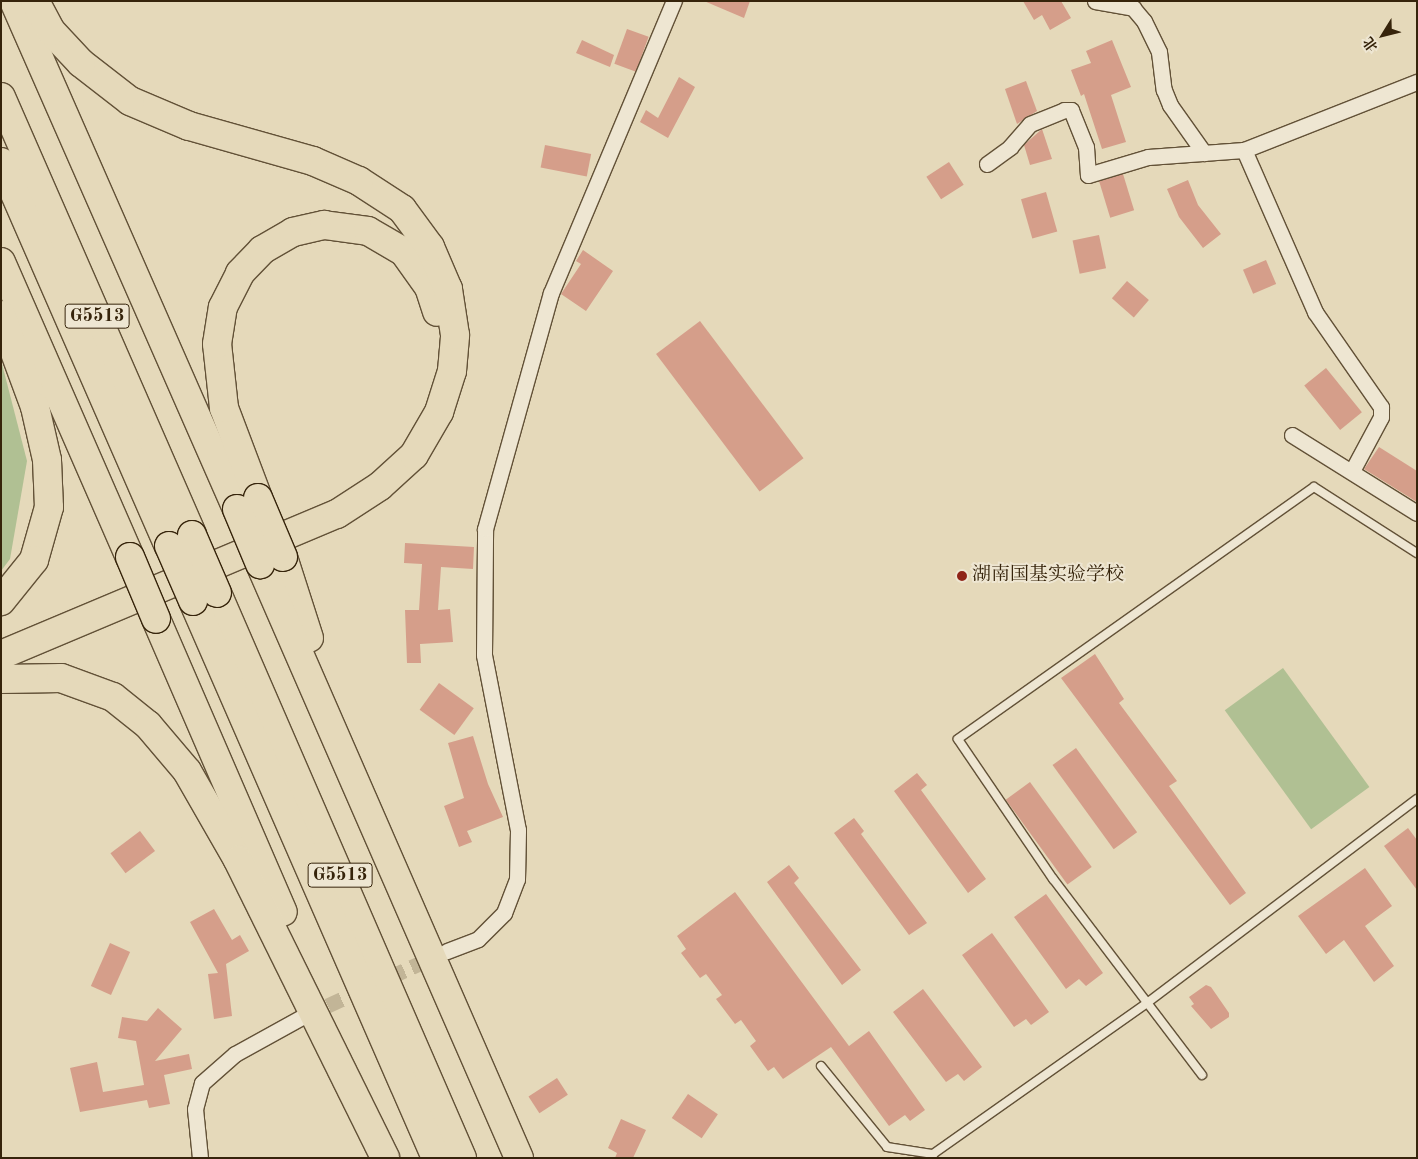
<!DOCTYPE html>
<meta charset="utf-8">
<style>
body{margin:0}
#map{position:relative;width:1418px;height:1159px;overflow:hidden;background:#e5d9ba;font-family:"Old Standard TT","Noto Serif SC",serif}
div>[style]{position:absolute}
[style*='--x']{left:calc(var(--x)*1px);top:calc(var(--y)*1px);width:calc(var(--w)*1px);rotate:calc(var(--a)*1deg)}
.green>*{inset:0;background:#b0c093;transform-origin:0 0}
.building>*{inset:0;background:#d59e8a;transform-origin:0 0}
.street-tunnel>*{height:15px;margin-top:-7.5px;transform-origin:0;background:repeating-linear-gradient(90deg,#c2b597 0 15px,transparent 0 23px)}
.roads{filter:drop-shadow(1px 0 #625137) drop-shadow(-1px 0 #625137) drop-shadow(0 1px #625137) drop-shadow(0 -1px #625137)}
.lane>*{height:8px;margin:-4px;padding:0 4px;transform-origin:4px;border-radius:4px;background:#eee6d2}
.street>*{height:15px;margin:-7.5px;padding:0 7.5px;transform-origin:7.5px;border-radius:7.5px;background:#eee6d2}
.highway>*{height:28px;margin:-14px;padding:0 14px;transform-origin:14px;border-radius:14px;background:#e5d9ba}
.bridges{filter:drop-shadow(1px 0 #36240b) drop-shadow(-1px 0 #36240b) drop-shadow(0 1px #36240b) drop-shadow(0 -1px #36240b)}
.highway-bridge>*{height:28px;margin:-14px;padding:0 14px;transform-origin:14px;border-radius:14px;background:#e5d9ba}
.dots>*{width:14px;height:14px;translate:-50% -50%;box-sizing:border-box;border:2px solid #eee6d2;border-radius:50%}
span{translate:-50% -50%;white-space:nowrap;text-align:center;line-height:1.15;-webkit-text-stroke:4px #eee6d2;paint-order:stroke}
.shield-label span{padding:1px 4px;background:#eee6d2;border:1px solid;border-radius:4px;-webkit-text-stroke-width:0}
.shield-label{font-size:18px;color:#36240b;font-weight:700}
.poi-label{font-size:19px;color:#36240b}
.left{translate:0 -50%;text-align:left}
.frame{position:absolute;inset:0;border:2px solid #36240b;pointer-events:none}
.north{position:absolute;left:1358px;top:10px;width:50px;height:50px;-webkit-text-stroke:4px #eee6d2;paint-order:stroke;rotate:234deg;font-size:14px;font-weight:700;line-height:20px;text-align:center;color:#36240b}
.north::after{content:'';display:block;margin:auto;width:18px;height:22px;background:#36240b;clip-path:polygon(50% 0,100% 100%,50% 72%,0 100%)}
</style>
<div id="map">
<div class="green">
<i style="clip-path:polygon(1px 360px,27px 461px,10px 559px,1px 571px)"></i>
<i style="left:1283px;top:668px;width:147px;height:72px;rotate:54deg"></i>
</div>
<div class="building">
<i style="clip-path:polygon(704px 1px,750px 1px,744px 18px)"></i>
<i style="clip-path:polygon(1023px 1px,1061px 1px,1071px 18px,1050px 30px,1042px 15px,1034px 20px)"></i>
<i style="left:627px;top:29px;width:23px;height:37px;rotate:20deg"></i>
<i style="clip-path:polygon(582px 40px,614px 55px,610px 67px,576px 53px)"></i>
<i style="clip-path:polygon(1112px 40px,1131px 87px,1111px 95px,1126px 142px,1102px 149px,1084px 94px,1081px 96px,1071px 70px,1091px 63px,1086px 51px)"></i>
<i style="clip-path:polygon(679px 77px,695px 87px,668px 138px,640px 122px,646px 110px,658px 118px)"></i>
<i style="clip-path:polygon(1026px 81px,1037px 111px,1017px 124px,1005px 89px)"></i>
<i style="clip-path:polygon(1042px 129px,1052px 159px,1030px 165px,1024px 145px)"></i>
<i style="left:545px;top:145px;width:47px;height:23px;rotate:11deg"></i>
<i style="left:949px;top:162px;width:27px;height:27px;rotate:57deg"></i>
<i style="left:1123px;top:174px;width:38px;height:25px;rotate:73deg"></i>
<i style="clip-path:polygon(1188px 180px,1198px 205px,1221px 234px,1203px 248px,1179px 217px,1167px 189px)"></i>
<i style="left:1046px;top:192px;width:41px;height:26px;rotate:74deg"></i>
<i style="left:1099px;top:235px;width:34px;height:27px;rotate:78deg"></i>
<i style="clip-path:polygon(583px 250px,613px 271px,586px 311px,561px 294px,581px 264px,576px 261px)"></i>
<i style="left:1266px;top:260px;width:26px;height:25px;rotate:67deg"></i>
<i style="left:1127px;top:281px;width:29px;height:23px;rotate:41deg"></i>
<i style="left:700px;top:321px;width:172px;height:55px;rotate:53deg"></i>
<i style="left:1326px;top:368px;width:57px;height:28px;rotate:51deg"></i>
<i style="clip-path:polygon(1379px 447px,1417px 471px,1417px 502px,1364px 469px)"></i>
<i style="clip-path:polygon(405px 543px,474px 547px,473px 569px,441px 567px,438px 610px,450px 609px,453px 642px,420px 644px,421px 663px,407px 663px,405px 610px,419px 610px,422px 564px,404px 563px)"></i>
<i style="clip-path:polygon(1095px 654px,1124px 699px,1119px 703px,1177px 781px,1169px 786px,1246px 893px,1230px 905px,1061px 678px)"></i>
<i style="left:439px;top:683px;width:43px;height:33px;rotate:36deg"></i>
<i style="clip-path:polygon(473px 736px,488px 784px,503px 817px,467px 831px,472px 842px,459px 847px,444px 806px,464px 798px,448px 743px)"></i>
<i style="left:1076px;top:748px;width:104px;height:29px;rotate:54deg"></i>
<i style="clip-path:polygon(917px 773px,927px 785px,921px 790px,986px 879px,968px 893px,894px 791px)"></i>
<i style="left:1030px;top:782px;width:105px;height:30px;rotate:54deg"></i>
<i style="clip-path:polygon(854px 818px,864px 831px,861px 834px,927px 923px,909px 935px,834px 833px)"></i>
<i style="clip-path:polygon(1408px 828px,1417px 840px,1417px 890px,1384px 846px)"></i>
<i style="left:140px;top:831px;width:25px;height:37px;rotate:53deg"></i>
<i style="clip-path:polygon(789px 865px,799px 878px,794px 883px,861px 970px,842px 985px,767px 882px)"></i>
<i style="clip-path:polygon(1365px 868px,1392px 906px,1365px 926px,1394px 966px,1374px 982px,1344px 940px,1326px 954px,1298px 916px)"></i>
<i style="clip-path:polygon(735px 892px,849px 1046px,869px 1031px,925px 1110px,910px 1121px,905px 1115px,889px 1126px,831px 1047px,783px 1079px,774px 1067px,768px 1071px,750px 1046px,756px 1041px,741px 1020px,735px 1024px,716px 999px,722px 995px,706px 974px,700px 978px,681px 953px,686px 949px,677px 936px)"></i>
<i style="clip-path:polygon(1046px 894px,1103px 973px,1086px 986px,1079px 979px,1066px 989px,1014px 917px)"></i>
<i style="clip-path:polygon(214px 909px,232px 940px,240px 935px,249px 951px,226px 964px,232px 1016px,214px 1019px,208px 974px,218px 973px,190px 922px)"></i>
<i style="clip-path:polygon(992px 933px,1049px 1012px,1031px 1025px,1026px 1019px,1014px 1027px,962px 955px)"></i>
<i style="left:110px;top:943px;width:22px;height:47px;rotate:24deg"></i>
<i style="clip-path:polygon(1206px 985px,1211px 987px,1229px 1013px,1229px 1017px,1211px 1029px,1191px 1006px,1194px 1004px,1189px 997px)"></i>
<i style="clip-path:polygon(923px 989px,982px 1067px,964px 1081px,958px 1074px,946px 1082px,893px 1012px)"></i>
<i style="clip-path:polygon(158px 1008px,182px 1029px,155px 1061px,189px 1054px,192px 1069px,164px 1075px,170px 1104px,149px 1108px,147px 1100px,80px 1112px,70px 1068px,97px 1062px,103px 1092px,144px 1085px,136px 1041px,118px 1038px,122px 1017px,147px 1021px)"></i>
<i style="left:557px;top:1078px;width:20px;height:34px;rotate:57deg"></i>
<i style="left:688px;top:1094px;width:36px;height:29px;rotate:34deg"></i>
<i style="clip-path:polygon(621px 1119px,646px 1130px,633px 1158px,615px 1158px,617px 1153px,608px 1148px)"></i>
</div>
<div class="street-tunnel">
<i style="--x:307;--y:1015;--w:142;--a:-24.6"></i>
</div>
<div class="roads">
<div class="lane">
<i style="--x:821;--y:1066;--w:104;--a:50.8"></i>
<i style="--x:887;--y:1147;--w:47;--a:8.7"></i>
<i style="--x:933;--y:1154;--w:262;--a:-35.2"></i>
<i style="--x:1147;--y:1003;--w:338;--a:-37.1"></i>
<i style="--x:1202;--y:1075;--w:246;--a:-127.2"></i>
<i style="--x:1053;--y:879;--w:169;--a:-124.2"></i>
<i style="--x:958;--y:739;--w:436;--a:-35.3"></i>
<i style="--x:1314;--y:487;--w:122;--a:32.7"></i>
</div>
<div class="street">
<i style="--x:1095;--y:1;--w:39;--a:10"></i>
<i style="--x:1133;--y:8;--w:17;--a:50"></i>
<i style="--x:1144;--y:21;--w:34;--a:64"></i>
<i style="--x:1159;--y:52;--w:38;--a:83"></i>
<i style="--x:1164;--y:90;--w:16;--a:68"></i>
<i style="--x:1170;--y:105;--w:59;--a:54.7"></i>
<i style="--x:1244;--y:150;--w:177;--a:66.3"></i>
<i style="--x:1315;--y:312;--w:116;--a:55.2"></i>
<i style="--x:1381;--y:407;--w:10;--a:90"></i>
<i style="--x:1381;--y:417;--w:61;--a:118.2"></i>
<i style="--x:987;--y:164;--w:29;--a:-36"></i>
<i style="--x:1010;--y:147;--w:30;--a:-49"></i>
<i style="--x:1030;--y:124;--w:37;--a:-22"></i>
<i style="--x:1064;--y:110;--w:7;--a:0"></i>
<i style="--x:1071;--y:110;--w:40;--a:68"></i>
<i style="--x:1086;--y:147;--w:28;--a:86"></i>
<i style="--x:1088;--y:175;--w:63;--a:-16.7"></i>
<i style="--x:1148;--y:157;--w:96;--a:-4.2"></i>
<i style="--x:1244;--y:150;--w:186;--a:-21.5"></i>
<i style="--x:1292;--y:435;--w:147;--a:32"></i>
<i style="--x:447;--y:951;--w:33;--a:-21"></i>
<i style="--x:478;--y:939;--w:37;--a:-45"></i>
<i style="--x:504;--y:913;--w:36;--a:-69"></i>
<i style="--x:517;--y:879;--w:49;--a:-88.8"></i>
<i style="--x:518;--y:830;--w:178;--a:-101"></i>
<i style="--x:484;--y:655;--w:126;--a:-89.5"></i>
<i style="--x:485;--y:529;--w:245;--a:-74.4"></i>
<i style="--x:551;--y:293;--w:317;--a:-67.2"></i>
<i style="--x:200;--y:1158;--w:49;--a:-95.8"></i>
<i style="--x:195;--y:1109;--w:27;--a:-75"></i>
<i style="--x:202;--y:1083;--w:44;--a:-41.3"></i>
<i style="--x:235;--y:1054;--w:77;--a:-28.9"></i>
</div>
<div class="highway">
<i style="--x:14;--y:1;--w:555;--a:66.3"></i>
<i style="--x:1;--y:97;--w:478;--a:66.4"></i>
<i style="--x:1;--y:162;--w:419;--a:66.4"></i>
<i style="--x:1;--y:262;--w:322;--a:66.4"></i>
<i style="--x:1;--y:315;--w:98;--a:69.7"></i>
<i style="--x:35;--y:407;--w:54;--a:77.2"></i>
<i style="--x:47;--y:460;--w:47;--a:87.6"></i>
<i style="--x:49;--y:507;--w:55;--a:105.8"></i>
<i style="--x:34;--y:560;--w:53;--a:128.8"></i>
<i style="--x:258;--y:498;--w:96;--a:-110.7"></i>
<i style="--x:224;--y:408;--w:64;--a:-96.2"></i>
<i style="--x:217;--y:344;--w:37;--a:-81"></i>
<i style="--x:223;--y:307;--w:38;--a:-63"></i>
<i style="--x:240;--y:273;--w:32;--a:-46"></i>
<i style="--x:262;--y:250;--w:36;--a:-30"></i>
<i style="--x:293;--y:232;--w:32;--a:-13"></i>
<i style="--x:324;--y:225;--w:44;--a:7.8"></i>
<i style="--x:368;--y:231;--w:42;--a:30.3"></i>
<i style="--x:404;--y:252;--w:43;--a:54.5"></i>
<i style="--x:429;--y:287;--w:26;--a:72"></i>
<i style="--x:283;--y:557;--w:85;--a:72.2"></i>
<i style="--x:260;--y:564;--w:648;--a:66.44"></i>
<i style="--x:217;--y:593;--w:616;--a:66.56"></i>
<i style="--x:193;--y:601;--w:608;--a:66.43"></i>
<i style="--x:156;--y:619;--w:319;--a:66.6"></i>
<i style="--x:1;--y:655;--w:364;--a:-22.8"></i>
<i style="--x:337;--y:514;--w:51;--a:-33.1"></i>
<i style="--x:380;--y:486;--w:46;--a:-42.4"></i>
<i style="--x:414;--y:455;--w:50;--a:-59.8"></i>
<i style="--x:439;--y:412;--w:43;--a:-72.4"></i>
<i style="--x:452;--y:371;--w:36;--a:-85"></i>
<i style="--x:455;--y:335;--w:47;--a:-98.7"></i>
<i style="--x:448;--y:289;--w:46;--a:-113.2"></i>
<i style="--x:430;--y:247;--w:47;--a:-126.4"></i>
<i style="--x:402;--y:209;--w:51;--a:-146.9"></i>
<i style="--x:359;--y:181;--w:50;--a:-156.5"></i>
<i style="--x:313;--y:161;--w:129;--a:-164.2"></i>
<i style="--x:189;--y:126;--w:64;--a:-157"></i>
<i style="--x:130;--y:101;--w:62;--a:-142.2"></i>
<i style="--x:81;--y:63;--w:44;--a:-133.2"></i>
<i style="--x:51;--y:31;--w:34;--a:-118"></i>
<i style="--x:1;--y:679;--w:60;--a:-1"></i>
<i style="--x:61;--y:678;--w:55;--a:20.1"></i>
<i style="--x:113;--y:697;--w:45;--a:38.7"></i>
<i style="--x:148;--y:725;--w:60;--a:49.7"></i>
<i style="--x:187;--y:771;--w:103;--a:60.2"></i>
<i style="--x:238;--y:860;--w:332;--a:63.7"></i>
</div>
</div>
<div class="bridges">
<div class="highway-bridge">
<i style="--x:258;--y:498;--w:64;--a:67"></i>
<i style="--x:237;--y:509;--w:60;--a:67.3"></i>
<i style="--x:192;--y:535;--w:63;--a:66.7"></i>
<i style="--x:169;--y:546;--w:60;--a:66.4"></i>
<i style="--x:130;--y:557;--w:67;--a:67.2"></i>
</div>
</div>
<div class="dots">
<i style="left:962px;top:576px;background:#8f2418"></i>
</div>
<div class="shield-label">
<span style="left:97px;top:316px">G5513</span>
<span style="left:340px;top:875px">G5513</span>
</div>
<div class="poi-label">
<span class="left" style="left:972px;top:576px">湖南国基实验学校</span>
</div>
<div class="frame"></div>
<div class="north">北</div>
</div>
